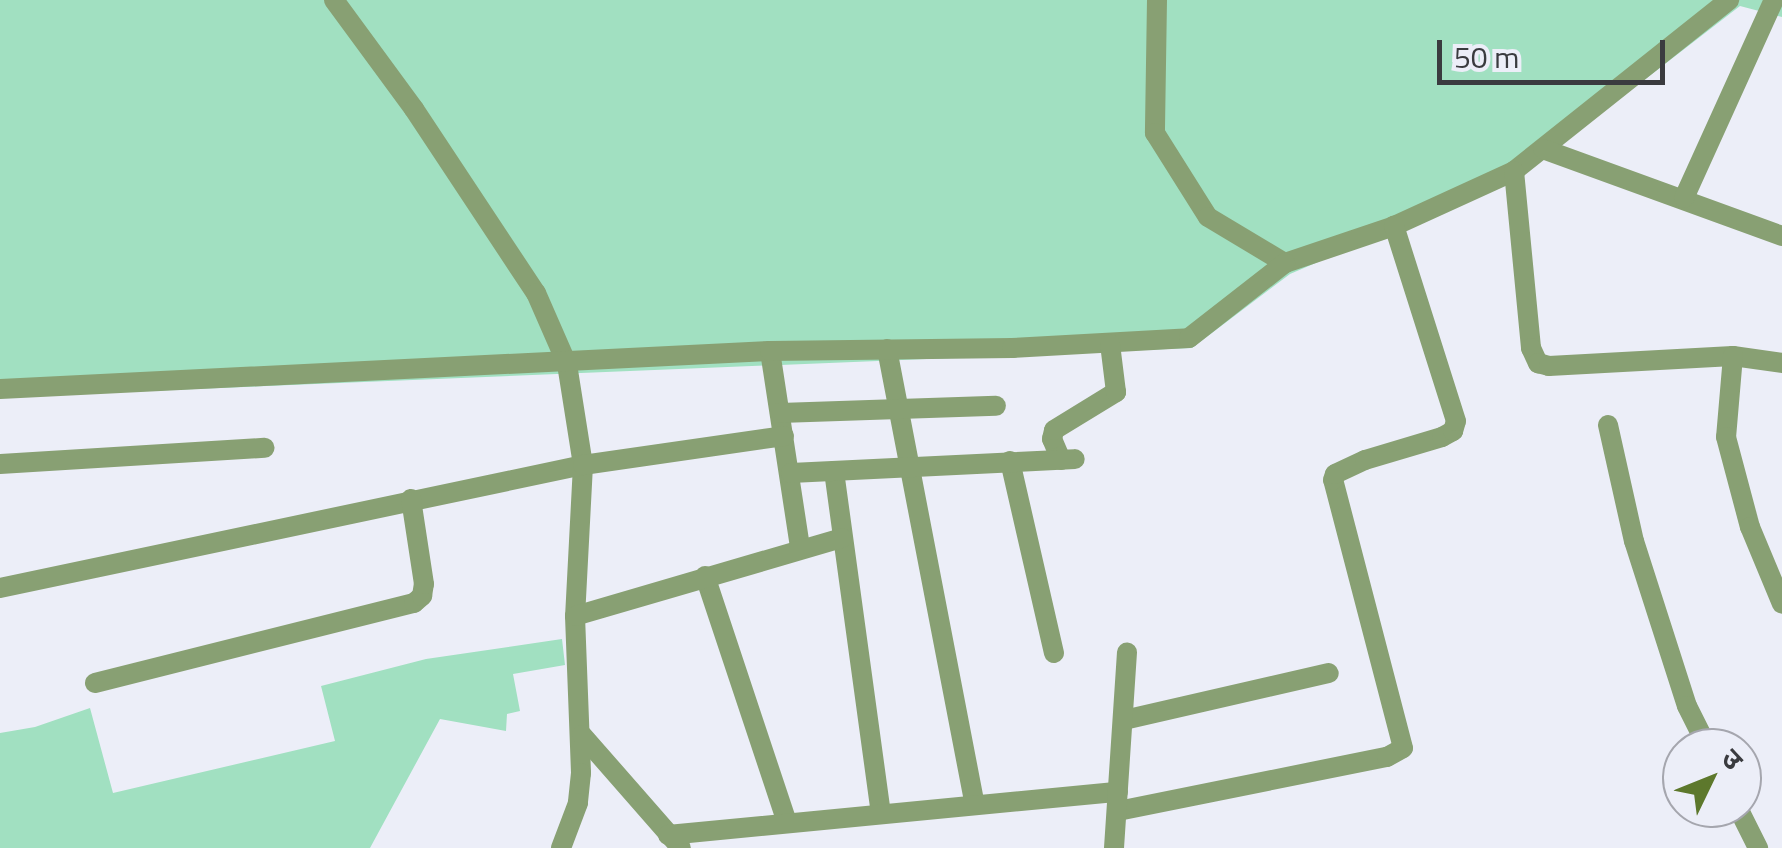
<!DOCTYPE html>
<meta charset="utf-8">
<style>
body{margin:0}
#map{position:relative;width:1782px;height:848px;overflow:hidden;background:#eceef8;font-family:"Titillium Web","Noto Sans Devanagari",sans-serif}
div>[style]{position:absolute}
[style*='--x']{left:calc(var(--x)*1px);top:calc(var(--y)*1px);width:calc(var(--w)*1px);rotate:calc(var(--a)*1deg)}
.green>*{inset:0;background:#a1e0c1}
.street>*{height:20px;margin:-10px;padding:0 10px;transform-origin:10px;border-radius:10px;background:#88a073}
span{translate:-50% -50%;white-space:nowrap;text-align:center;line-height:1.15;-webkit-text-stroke:8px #eceef8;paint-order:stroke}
.north{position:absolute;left:1662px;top:728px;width:100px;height:100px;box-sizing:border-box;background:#eceef8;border:2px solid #a5a6ae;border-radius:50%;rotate:47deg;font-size:28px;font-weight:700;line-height:40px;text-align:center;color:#3a3b3f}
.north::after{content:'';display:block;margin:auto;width:35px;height:45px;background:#5d782c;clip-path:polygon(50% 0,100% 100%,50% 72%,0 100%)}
.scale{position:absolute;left:1437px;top:40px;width:228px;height:45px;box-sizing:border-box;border:5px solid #3a3b3f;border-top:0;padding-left:12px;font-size:30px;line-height:35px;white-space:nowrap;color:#3a3b3f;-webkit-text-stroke:8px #eceef8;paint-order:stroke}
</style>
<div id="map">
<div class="green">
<i style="clip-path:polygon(0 0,1782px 0,1782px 17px,1740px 6px,1521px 175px,1290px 274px,1192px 348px,0 397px)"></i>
<i style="clip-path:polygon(562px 639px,565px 665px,513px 674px,520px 711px,507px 714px,506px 731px,440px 719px,370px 848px,0 848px,0 733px,35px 727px,90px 708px,113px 793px,335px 741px,321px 686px,426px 659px)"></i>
</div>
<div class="street">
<i style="--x:334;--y:0;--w:135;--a:53.7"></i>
<i style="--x:414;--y:109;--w:221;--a:56.5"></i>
<i style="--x:536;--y:293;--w:77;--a:66.4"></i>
<i style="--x:567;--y:364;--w:102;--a:81"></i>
<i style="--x:583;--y:465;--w:151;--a:93"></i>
<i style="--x:575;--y:616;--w:157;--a:87.8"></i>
<i style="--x:581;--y:773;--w:30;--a:96"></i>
<i style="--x:578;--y:803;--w:48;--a:110.7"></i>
<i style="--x:1157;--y:0;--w:133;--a:90.9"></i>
<i style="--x:1155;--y:133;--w:99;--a:57.8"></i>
<i style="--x:1208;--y:217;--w:90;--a:30.9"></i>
<i style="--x:1285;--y:263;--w:115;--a:-18.7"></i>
<i style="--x:1394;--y:226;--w:132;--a:-24.6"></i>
<i style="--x:1514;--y:171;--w:275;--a:-38.5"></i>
<i style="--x:1543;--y:149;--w:254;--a:20"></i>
<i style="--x:1514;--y:171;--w:178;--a:84.5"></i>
<i style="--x:1531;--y:348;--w:17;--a:65"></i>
<i style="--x:1538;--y:363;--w:11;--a:15"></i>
<i style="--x:1549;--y:366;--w:184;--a:-3.1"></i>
<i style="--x:1733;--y:356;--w:49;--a:8.1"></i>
<i style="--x:1684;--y:198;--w:217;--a:-65.6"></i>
<i style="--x:887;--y:349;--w:461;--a:79.1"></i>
<i style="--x:770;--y:351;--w:198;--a:81.3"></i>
<i style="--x:1733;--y:356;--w:81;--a:94.9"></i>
<i style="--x:1726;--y:437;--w:93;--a:75.1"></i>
<i style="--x:1750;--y:527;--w:83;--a:67.4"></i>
<i style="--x:0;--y:389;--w:771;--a:-2.83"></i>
<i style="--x:770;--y:351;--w:242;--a:-0.7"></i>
<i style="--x:1012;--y:348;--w:177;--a:-3.2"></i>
<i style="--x:1189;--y:338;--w:122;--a:-38"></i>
<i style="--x:780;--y:413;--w:216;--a:-1.9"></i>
<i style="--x:1608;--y:425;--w:119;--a:77.4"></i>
<i style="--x:1634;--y:541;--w:173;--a:72.2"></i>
<i style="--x:1687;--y:706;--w:47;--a:63.4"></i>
<i style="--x:1061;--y:460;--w:23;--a:-113"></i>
<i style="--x:1052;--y:439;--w:9;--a:-77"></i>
<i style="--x:1054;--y:430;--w:73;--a:-31.5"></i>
<i style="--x:1116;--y:392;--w:48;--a:-97.1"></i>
<i style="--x:1010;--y:461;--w:197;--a:77.1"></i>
<i style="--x:0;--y:464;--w:265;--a:-3.5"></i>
<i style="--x:834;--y:471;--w:344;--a:82.2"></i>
<i style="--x:791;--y:473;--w:284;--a:-2.8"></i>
<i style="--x:705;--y:576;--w:259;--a:71.6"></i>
<i style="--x:0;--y:588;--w:596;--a:-11.91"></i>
<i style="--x:583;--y:465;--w:203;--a:-8.2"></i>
<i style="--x:575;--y:616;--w:278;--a:-16.3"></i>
<i style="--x:95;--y:683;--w:329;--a:-14.1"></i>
<i style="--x:414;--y:603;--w:11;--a:-41"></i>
<i style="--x:422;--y:596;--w:12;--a:-81"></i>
<i style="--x:424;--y:584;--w:86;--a:-98.7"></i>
<i style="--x:1124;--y:720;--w:210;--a:-12.9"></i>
<i style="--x:582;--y:735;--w:150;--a:48.8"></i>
<i style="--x:1738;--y:808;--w:45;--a:63.4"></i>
<i style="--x:1118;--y:811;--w:274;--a:-11.4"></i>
<i style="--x:1387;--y:757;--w:18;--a:-29"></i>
<i style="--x:1403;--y:748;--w:277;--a:-104.6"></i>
<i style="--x:1333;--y:480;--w:6;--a:-72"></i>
<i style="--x:1335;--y:474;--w:33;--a:-25"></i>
<i style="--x:1365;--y:460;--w:80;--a:-16.6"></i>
<i style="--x:1442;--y:437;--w:13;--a:-29"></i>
<i style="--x:1453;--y:431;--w:10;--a:-73"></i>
<i style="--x:1456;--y:421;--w:205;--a:-107.6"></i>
<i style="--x:668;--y:835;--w:452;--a:-5.5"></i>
<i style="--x:1114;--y:848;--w:196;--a:-86.2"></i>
</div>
<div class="north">उ</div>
<div class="scale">50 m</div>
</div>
